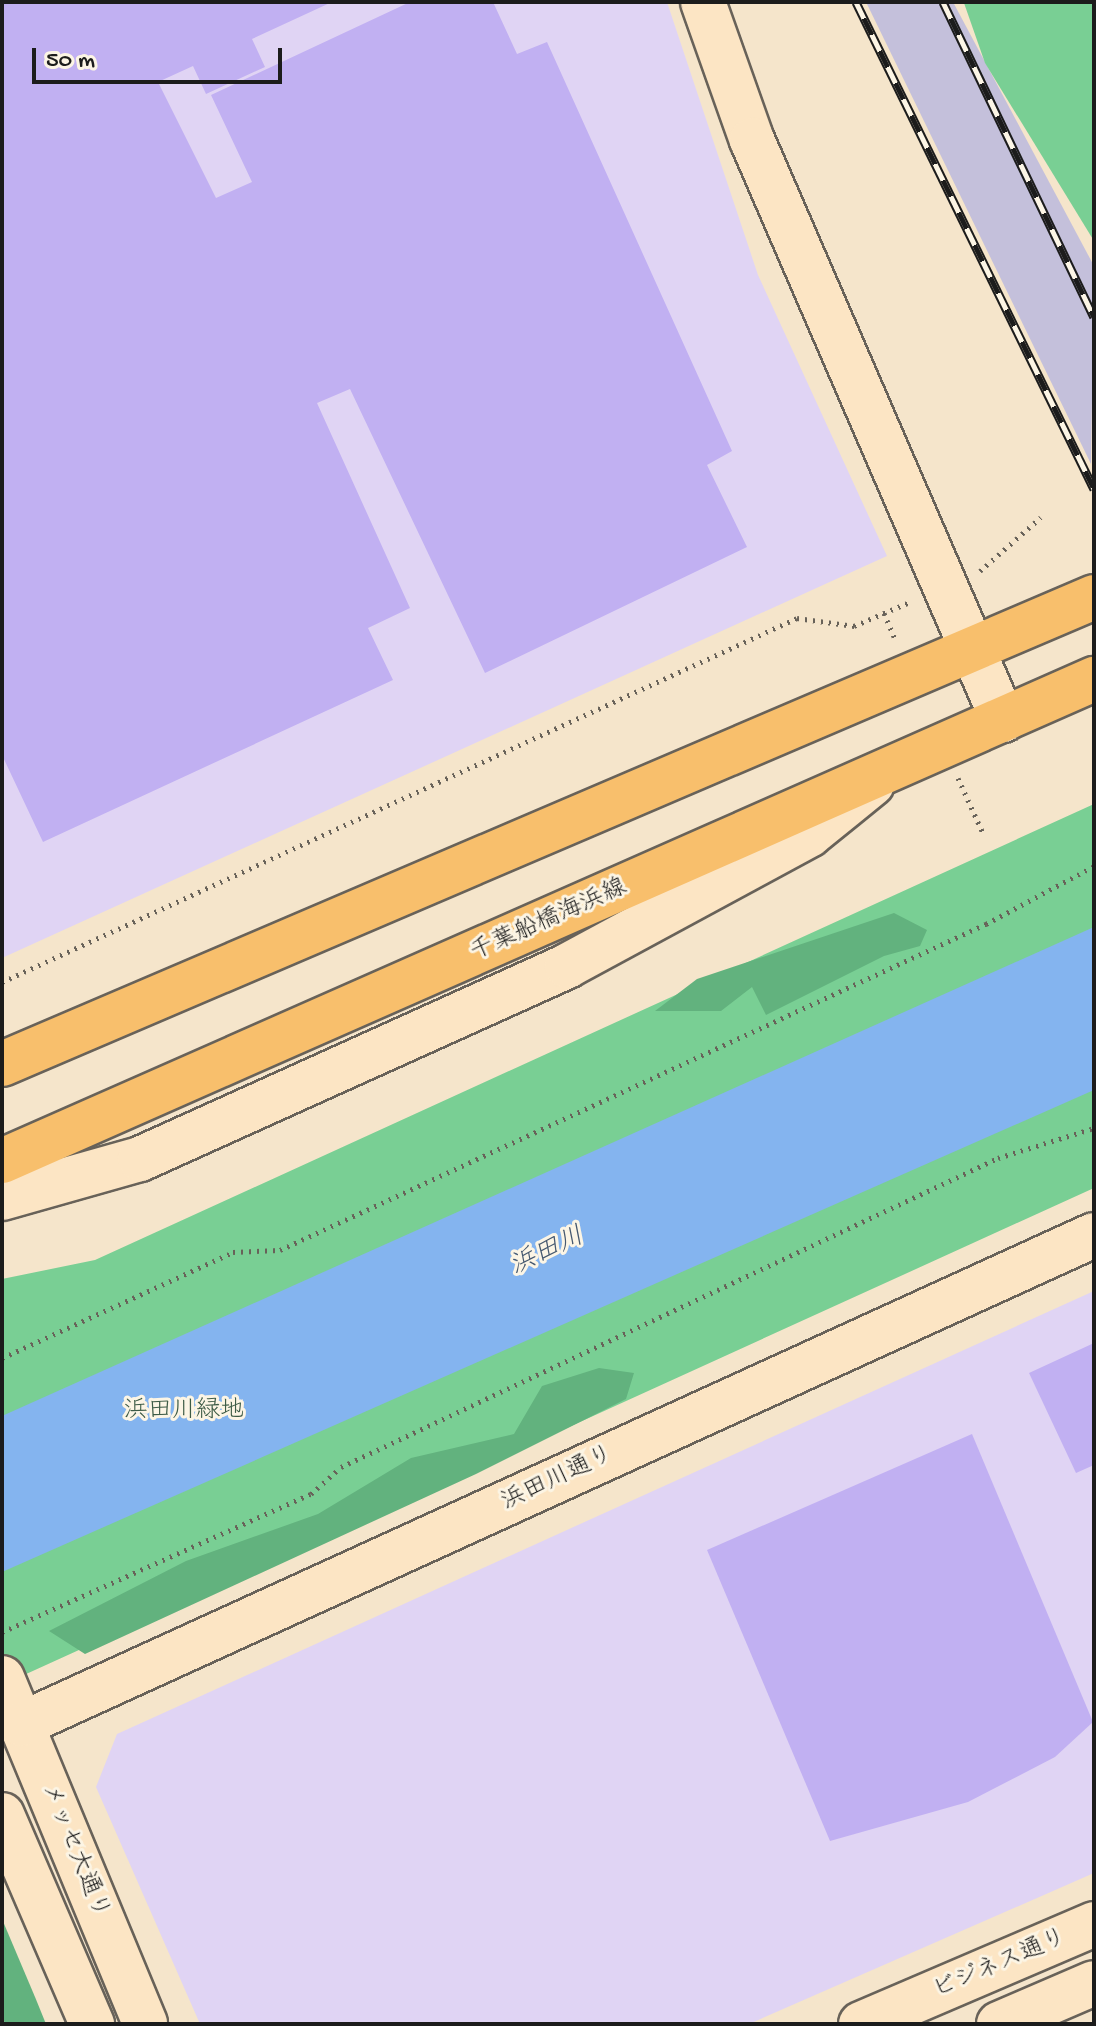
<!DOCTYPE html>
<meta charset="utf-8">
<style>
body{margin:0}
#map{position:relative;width:1096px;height:2026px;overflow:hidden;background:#f5e5cb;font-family:"Gochi Hand","Klee One",sans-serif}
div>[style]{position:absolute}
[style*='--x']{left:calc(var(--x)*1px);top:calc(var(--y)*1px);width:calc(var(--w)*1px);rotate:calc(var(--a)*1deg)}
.built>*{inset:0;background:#e0d4f4}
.industrial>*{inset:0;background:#c4c0db}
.green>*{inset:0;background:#79cf94}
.forest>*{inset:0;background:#62b27e}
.water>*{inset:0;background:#84b4ef}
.building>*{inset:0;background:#c1b0f2}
.path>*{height:5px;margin-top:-2.5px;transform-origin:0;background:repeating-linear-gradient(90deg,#686259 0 2px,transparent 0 8px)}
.roads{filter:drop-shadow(2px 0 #686259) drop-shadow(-2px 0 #686259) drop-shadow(0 2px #686259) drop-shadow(0 -2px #686259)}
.secondary>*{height:44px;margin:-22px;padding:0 22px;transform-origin:22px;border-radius:22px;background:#fce5c4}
.primary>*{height:44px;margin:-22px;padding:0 22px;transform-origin:22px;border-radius:22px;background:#f8bf6c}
.rail>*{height:9px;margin-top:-4.5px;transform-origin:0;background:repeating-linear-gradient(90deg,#fcf5e5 0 18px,#1c1c1c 0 36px);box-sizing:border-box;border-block:2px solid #1c1c1c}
span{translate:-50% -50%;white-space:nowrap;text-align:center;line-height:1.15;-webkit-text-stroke:6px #fcf5e5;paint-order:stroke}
.street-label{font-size:24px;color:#1c1c1c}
.park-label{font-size:24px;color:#3d5b46}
.water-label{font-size:26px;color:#465970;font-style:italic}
.frame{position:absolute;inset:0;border:4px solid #1c1c1c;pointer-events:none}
.scale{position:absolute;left:32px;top:48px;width:250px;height:36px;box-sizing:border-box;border:4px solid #1c1c1c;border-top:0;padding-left:10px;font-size:24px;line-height:28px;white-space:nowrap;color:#1c1c1c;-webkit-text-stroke:6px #fcf5e5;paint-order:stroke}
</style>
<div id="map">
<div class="built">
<i style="clip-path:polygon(2px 2px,667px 2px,758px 275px,887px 556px,2px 958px)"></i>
<i style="clip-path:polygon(1094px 1291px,1094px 1873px,749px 2024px,200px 2024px,96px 1787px,117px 1734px)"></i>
</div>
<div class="industrial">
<i style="clip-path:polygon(866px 2px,953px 2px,1094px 266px,1091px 464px)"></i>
</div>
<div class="green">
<i style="clip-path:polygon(1094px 2px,1094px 241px,985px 63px,964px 3px)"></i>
<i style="clip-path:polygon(1094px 804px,1094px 1188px,2px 1685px,2px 1279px,95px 1260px)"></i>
</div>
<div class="forest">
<i style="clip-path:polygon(894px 913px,927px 930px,920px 946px,884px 956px,766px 1015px,752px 987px,721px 1011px,655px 1011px,697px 979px)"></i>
<i style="clip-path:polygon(599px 1368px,634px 1373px,626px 1399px,476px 1474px,85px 1654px,49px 1631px,186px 1561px,318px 1514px,411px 1458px,514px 1434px,542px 1386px)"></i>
<i style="clip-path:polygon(2px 1919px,35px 1997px,46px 2024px,5px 2024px,2px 2016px)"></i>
</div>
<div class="water">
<i style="clip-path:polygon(1094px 927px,1094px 1090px,2px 1572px,2px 1416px)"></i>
</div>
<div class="building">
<i style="clip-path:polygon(2px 2px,332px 2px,252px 39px,265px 67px,206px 94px,193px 66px,158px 82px,216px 198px,252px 182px,211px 95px,410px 2px,493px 2px,517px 54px,547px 42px,732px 451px,707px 465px,747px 547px,485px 673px,350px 389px,317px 403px,410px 608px,368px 628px,393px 680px,43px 842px,2px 755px)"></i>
<i style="clip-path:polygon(1094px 1343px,1094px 1465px,1076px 1473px,1029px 1373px)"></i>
<i style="clip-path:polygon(972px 1434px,1093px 1722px,1055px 1757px,968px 1802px,830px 1841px,707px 1550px)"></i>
</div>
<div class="path">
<i style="--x:980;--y:571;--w:81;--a:-41.5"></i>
<i style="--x:884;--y:613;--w:30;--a:67"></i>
<i style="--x:958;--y:778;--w:60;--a:65.6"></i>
<i style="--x:2;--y:982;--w:874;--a:-24.6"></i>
<i style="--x:797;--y:618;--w:58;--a:8"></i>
<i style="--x:854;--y:626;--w:63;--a:-23.3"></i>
<i style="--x:2;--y:1358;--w:254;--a:-24.6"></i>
<i style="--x:233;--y:1252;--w:47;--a:-2.4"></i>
<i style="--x:280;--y:1250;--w:778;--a:-24.79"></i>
<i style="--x:986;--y:924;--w:123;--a:-28.2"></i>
<i style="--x:2;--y:1632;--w:338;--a:-24.1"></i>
<i style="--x:311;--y:1494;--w:40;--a:-42"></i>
<i style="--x:341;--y:1467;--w:726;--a:-25.19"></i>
<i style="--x:998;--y:1158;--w:101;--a:-17.4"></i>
</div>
<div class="roads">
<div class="secondary">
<i style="--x:703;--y:2;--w:146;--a:70.5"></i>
<i style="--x:752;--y:140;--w:632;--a:66.6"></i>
<i style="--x:2;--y:1198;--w:143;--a:-15.8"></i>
<i style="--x:140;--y:1159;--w:469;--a:-24.3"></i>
<i style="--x:567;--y:966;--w:275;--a:-28.4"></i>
<i style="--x:809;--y:835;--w:81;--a:-39"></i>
<i style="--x:2;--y:1678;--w:374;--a:67.5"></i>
<i style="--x:22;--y:1724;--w:1178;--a:-24.52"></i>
<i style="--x:2;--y:1815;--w:228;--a:66.7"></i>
<i style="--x:861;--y:2024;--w:254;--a:-23.2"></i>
<i style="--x:999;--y:2024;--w:103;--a:-23.3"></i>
</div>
<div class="primary">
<i style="--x:2;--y:1064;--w:1188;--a:-23.15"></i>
<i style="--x:2;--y:1161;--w:1194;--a:-23.82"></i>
</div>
</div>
<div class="rail">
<i style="--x:856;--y:2;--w:542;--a:63.95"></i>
<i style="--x:943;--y:2;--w:349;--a:64.4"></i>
</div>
<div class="street-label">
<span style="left:549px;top:921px;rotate:-24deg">千葉船橋海浜線</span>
<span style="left:558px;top:1479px;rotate:-25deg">浜田川通り</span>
<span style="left:74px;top:1851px;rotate:68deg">メッセ大通り</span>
<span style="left:1000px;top:1965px;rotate:-23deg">ビジネス通り</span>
</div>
<div class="park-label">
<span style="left:184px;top:1412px">浜田川緑地</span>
</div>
<div class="water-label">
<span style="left:548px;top:1253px;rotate:-25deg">浜田川</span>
</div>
<div class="frame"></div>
<div class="scale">50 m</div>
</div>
